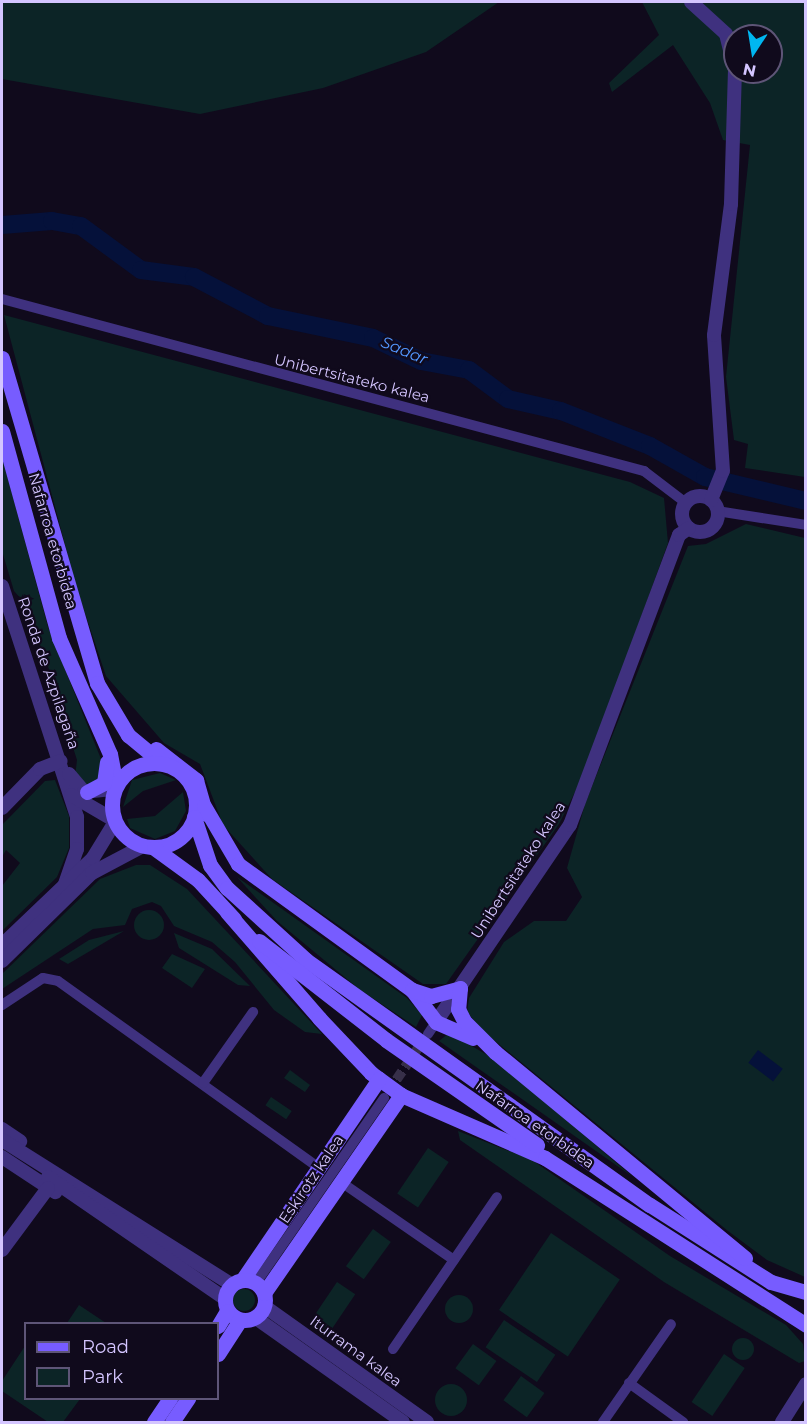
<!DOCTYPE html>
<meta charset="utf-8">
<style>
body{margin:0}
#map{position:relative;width:807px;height:1424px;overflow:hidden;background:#100a1c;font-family:Montserrat,sans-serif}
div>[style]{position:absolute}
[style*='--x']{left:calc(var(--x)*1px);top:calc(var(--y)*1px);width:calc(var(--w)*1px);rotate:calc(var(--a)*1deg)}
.green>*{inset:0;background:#0c2426;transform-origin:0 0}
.round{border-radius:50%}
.water>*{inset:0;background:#05113a;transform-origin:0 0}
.river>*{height:18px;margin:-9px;padding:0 9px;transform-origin:9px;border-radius:9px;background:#05113a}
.minor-tunnel>*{height:10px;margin-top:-5px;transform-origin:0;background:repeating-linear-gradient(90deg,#372f49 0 10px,transparent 0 15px)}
.minor>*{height:10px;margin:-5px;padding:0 5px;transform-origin:5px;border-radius:5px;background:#3f317f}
.tertiary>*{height:14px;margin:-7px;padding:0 7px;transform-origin:7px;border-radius:7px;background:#3f317f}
.tertiary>.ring{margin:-7px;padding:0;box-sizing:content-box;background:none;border:14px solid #3f317f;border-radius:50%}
.secondary>*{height:15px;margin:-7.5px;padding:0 7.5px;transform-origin:7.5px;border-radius:7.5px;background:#775cff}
.secondary>.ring{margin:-7.5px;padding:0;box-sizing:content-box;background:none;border:15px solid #775cff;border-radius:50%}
span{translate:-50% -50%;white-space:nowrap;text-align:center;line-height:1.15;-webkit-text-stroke:4.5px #100a1c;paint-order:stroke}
.street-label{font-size:15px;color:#d4c5ff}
.water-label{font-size:16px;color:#5397ff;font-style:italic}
.frame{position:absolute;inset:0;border:3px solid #d4c5ff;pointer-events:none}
.legend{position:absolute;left:24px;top:1322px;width:195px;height:78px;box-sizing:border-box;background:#100a1c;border:2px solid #5e5577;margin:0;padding:8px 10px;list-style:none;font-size:18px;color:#d4c5ff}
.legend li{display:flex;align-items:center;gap:12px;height:30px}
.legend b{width:30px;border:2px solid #5e5577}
.north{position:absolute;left:723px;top:24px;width:60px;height:60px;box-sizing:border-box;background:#100a1c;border:2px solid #5e5577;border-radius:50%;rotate:192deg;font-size:16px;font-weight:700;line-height:24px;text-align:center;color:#d4c5ff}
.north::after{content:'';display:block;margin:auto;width:21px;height:27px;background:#00b6f0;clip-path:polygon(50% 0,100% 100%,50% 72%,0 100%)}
</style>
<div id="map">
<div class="green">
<i style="clip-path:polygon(2px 2px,499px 2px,426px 52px,323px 88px,200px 114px,2px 79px)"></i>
<i style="clip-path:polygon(evenodd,642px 2px,805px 2px,805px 477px,745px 468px,748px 444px,734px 440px,726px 377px,750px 145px,723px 140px,710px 103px,673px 45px,612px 92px,609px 83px,659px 35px,642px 2px,735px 36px,771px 36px,771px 72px,735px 72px,735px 36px)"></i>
<i style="clip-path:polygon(4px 315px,630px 482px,664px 498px,668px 543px,584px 774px,559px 824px,446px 984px,423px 984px,272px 879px,223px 825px,200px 764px,164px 743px,106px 676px,76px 586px)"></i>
<i style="clip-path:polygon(2px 457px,48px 627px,101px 759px,102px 778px,85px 787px,75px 777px,77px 760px,28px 607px,14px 591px,2px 551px)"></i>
<i style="clip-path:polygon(746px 524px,805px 538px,805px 1277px,767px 1260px,728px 1231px,484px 1032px,467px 1012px,469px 998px,504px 942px,534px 921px,566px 921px,582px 897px,567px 868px,585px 804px,688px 546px,706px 544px)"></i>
<i style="clip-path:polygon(160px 773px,176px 780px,143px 791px,123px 807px,132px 780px)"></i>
<i style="clip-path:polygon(55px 780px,69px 816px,69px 848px,57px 877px,2px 931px,2px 886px,20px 863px,6px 850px,2px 857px,2px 825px,45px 781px)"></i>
<i style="clip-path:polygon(183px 792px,186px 811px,175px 831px,155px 839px,130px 828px,127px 819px,155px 816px)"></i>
<i style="clip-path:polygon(136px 865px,150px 865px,187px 889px,322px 1034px,305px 1032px,274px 1010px,235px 962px,212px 942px,174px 926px,161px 906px,152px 902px,132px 909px,125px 925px,93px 929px,2px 989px,2px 974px,100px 879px)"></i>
<i style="clip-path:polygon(237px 877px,407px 998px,422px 1015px,416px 1027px,359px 989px,277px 921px)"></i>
<i class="round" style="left:134px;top:910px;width:30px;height:30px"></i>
<i style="clip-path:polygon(124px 931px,68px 964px,59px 959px,89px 940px)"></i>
<i style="clip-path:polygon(174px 933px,212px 949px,250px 986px,238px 985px,179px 948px)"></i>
<i style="clip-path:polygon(172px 954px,205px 969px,192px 988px,162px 968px)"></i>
<i style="clip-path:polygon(449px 1033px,496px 1060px,633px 1177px,439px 1041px)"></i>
<i style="clip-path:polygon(290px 1070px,310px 1085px,305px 1092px,284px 1078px)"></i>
<i style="left:271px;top:1097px;width:25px;height:10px;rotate:34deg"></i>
<i style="clip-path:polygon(458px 1131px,532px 1160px,670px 1256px,786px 1325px,803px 1344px,805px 1361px,799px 1363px,664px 1282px,460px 1140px)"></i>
<i style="left:428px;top:1148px;width:25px;height:55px;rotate:34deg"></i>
<i style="left:373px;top:1229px;width:22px;height:46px;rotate:36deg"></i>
<i style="left:551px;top:1233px;width:83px;height:93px;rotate:34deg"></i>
<i style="left:337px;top:1282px;width:22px;height:47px;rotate:34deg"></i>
<i class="round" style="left:233px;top:1289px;width:22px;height:22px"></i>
<i class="round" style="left:445px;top:1295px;width:28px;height:28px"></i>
<i style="clip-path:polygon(79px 1305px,106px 1323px,67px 1323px)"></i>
<i style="left:504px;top:1320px;width:62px;height:33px;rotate:34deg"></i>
<i class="round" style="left:732px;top:1338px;width:22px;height:22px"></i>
<i style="left:473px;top:1344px;width:29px;height:30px;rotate:36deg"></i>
<i style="clip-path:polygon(25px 1346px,26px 1398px,80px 1399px,63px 1422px,48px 1422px,2px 1391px,2px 1381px)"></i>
<i style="left:724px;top:1354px;width:25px;height:58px;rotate:34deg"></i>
<i style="left:521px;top:1376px;width:29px;height:30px;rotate:36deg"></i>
<i class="round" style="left:435px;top:1384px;width:32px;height:32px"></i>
</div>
<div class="water">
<i style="left:758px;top:1050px;width:31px;height:16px;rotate:37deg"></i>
</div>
<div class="river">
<i style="--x:2;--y:225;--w:50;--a:-4.6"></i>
<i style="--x:52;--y:221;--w:29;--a:10"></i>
<i style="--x:81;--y:226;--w:74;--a:36.3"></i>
<i style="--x:141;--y:270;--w:53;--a:7.5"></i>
<i style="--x:194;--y:277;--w:84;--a:27.8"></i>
<i style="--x:268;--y:316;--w:107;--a:11.8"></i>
<i style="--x:373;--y:338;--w:53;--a:25.6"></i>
<i style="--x:421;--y:361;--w:49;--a:10.6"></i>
<i style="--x:469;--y:370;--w:49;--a:36.6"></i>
<i style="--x:508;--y:399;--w:54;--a:12.8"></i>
<i style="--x:561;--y:411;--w:96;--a:21.5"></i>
<i style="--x:650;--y:446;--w:63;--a:29.4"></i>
<i style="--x:705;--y:477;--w:104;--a:13.4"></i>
</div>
<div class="minor-tunnel">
<i style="--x:388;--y:1092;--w:65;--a:-55.6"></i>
</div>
<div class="minor">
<i style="--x:2;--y:299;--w:665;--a:15"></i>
<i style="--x:644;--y:471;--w:53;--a:37.3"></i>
<i style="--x:717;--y:511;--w:90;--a:8.9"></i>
<i style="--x:2;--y:1005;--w:49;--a:-33.4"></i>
<i style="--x:43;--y:978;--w:15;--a:11"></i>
<i style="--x:58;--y:981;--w:321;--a:35.6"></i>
<i style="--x:428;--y:1034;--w:14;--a:-56"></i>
<i style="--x:203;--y:1083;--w:87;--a:-54.8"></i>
<i style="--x:341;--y:1182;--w:137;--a:34.6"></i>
<i style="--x:256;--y:1283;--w:225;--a:-55.3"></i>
<i style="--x:393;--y:1349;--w:184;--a:-55.6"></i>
<i style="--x:629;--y:1383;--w:67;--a:35.8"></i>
<i style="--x:603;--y:1422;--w:119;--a:-55.2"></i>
</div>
<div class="tertiary">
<i style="--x:691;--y:2;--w:47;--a:42.4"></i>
<i style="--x:726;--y:34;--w:37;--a:76"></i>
<i class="ring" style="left:682px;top:496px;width:22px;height:22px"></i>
<i style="--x:711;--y:500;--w:31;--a:-68"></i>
<i style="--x:723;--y:471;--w:136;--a:-93.8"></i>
<i style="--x:714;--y:335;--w:132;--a:-82.6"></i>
<i style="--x:731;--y:204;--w:132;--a:-88.3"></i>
<i style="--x:2;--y:586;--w:243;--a:72"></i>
<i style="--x:77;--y:817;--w:32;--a:90"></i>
<i style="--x:77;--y:849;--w:37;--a:109"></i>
<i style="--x:69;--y:774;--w:23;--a:50"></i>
<i style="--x:84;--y:792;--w:30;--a:-6"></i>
<i style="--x:71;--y:795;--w:50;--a:30.2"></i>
<i style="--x:2;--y:808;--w:54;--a:-45.7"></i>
<i style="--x:40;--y:769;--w:22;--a:-21"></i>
<i style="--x:2;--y:945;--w:126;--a:-43.7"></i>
<i style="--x:93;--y:858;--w:42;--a:-58.6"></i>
<i style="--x:2;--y:961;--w:126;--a:-44.4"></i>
<i style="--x:92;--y:873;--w:58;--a:-27.9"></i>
<i style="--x:436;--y:1022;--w:238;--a:-55.8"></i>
<i style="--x:570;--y:825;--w:310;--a:-69.4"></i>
<i style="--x:679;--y:535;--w:12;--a:-35"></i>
<i style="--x:2;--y:1129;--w:22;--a:34"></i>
<i style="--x:2;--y:1140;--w:271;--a:32.2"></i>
<i style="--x:2;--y:1157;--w:64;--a:33.4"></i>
<i style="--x:48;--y:1177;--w:214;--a:34.5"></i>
<i style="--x:2;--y:1250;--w:77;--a:-53.4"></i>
<i style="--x:264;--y:1306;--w:200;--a:35.4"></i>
<i style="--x:256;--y:1318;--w:180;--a:35.3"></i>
<i style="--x:782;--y:1422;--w:45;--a:-57.7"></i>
</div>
<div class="secondary">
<i style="--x:2;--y:358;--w:339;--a:73.7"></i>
<i style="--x:97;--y:683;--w:61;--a:59.2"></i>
<i style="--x:128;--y:735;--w:45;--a:39.6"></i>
<i style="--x:2;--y:431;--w:215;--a:74.6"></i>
<i style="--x:59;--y:638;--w:127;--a:66.3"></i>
<i style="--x:110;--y:754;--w:32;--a:79"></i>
<i style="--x:156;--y:749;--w:51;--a:37.8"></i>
<i style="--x:196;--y:780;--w:35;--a:74"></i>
<i class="ring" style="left:112px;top:763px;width:69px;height:69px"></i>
<i style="--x:87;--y:792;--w:19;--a:-28"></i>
<i style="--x:104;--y:783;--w:21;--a:-82"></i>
<i style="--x:204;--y:806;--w:67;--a:59.6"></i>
<i style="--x:238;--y:864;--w:215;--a:35.9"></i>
<i style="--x:412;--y:990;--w:40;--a:53"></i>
<i style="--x:436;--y:1022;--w:40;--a:23.4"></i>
<i style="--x:194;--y:817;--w:51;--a:71.6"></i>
<i style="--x:210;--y:865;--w:29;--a:54"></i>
<i style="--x:227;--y:888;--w:107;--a:42.3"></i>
<i style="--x:306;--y:960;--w:422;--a:35.5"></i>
<i style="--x:650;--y:1205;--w:143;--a:32.5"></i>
<i style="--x:771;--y:1282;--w:36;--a:16"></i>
<i style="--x:154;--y:848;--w:54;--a:36"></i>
<i style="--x:198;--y:880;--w:53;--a:47.3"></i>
<i style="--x:227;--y:912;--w:140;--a:49"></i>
<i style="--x:319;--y:1018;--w:76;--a:46.6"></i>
<i style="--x:371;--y:1073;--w:37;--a:36"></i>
<i style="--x:401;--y:1095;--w:157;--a:23.6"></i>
<i style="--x:545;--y:1158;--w:310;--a:32.6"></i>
<i style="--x:259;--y:941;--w:161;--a:37.9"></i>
<i style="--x:386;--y:1040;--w:184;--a:34.8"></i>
<i style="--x:412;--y:990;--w:20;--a:18"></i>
<i style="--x:431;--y:996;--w:30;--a:-15"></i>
<i style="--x:460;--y:988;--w:21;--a:95"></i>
<i style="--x:458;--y:1009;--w:13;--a:63"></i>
<i style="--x:464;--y:1021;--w:44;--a:45"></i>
<i style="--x:495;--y:1052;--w:324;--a:39.5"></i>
<i style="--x:243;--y:1279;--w:242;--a:-55.8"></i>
<i class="ring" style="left:225px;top:1280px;width:25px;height:25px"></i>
<i style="--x:264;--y:1293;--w:241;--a:-55.3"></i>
<i style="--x:218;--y:1326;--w:17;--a:-59"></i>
<i style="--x:218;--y:1354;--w:40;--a:-57.1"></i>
<i style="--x:154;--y:1422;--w:29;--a:-56"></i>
<i style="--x:172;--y:1422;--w:29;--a:-56"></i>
</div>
<div class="street-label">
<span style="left:352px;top:378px;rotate:14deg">Unibertsitateko kalea</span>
<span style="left:53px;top:541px;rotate:74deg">Nafarroa etorbidea</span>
<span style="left:49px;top:673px;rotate:71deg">Ronda de Azpilagaña</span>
<span style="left:518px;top:870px;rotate:-57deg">Unibertsitateko kalea</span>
<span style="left:535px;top:1124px;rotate:35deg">Nafarroa etorbidea</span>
<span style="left:311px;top:1179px;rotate:-56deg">Eskirotz kalea</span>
<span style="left:356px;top:1351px;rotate:36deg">Iturrama kalea</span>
</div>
<div class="water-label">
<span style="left:404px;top:351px;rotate:23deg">Sadar</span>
</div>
<div class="frame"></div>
<ul class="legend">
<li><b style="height:8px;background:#775cff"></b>Road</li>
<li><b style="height:16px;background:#0c2426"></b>Park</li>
</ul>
<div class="north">N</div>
</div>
